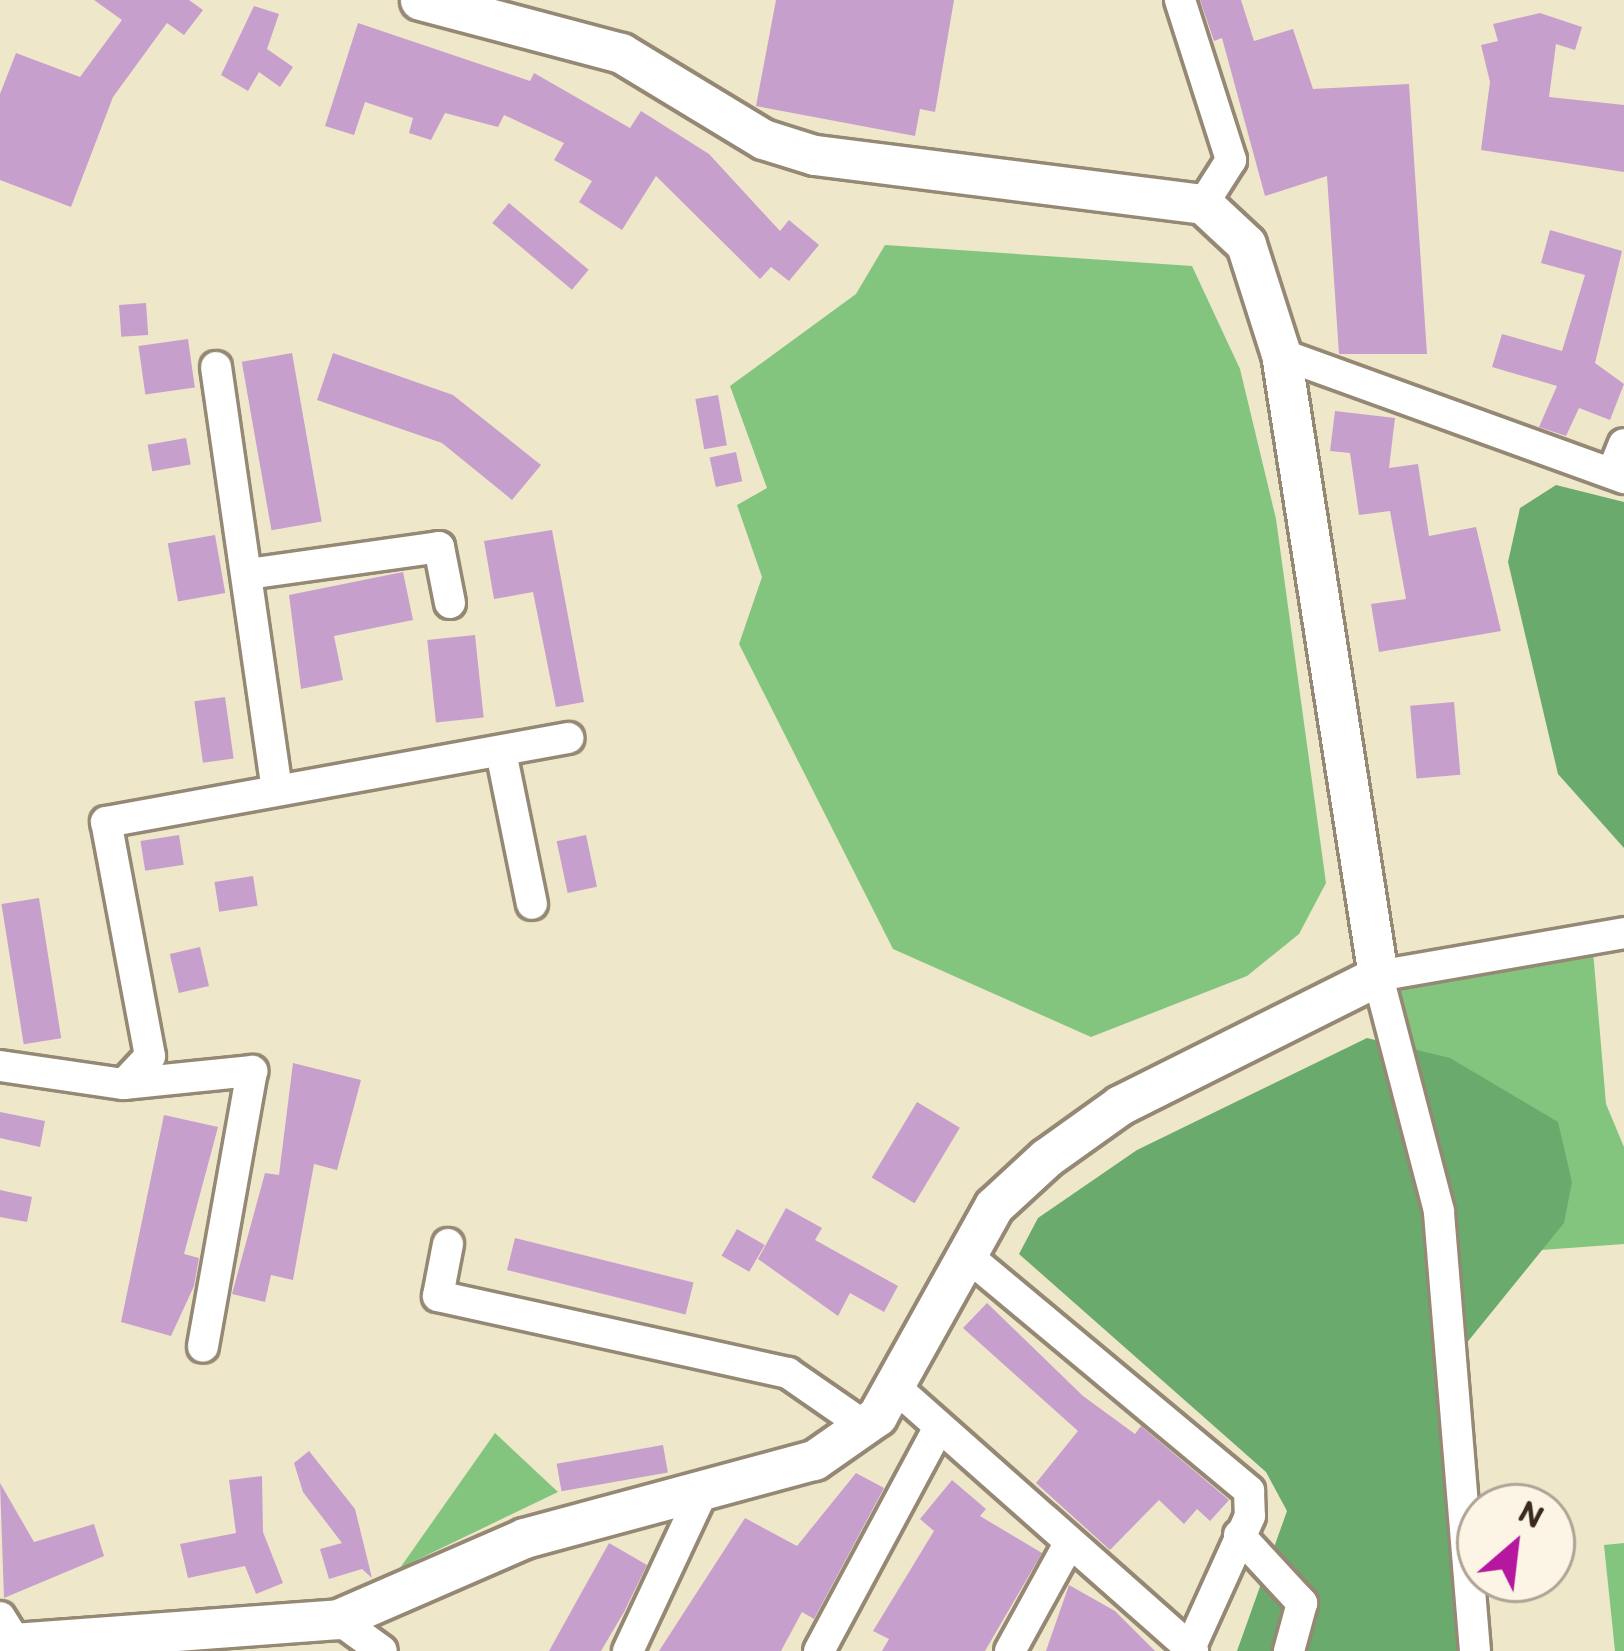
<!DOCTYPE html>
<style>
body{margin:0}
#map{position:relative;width:1624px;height:1651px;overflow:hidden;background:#efe7c9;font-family:Itim,sans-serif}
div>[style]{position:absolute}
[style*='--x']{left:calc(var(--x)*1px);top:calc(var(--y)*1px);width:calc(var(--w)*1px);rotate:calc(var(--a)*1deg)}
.green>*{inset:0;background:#83c57e}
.forest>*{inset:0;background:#6aaa6d}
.building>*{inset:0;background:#c79fcd;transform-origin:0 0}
.roads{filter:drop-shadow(3px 0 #958874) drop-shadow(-3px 0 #958874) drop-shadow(0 3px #958874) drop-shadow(0 -3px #958874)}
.minor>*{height:30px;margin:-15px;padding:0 15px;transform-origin:15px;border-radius:15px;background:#fff}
.tertiary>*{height:39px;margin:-19.5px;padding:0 19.5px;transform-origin:19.5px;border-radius:19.5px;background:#fff}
span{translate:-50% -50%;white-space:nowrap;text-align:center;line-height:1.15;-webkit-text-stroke:12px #fcf5e5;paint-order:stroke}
.north{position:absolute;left:1456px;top:1483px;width:120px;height:120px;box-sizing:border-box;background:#fcf5e5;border:3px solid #afa495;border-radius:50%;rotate:28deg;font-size:33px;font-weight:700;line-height:48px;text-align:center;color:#3b2a1e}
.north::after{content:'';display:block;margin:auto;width:42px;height:54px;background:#b5179e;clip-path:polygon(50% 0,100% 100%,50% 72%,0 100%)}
</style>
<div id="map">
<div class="green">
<i style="clip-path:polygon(885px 245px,1192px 266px,1240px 369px,1276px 519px,1326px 883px,1299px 934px,1247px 976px,1091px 1037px,893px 949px,739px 644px,762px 577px,737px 505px,767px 488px,730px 386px,856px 294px)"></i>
<i style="clip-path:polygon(1592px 939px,1606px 1104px,1624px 1147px,1624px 1244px,1444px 1257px,1378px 976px)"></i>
<i style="clip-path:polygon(495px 1433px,558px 1492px,400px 1568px)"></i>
<i style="clip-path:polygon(1624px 1543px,1624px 1651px,1615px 1651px,1604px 1545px)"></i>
</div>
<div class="forest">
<i style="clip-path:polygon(1556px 485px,1624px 502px,1624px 848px,1558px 774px,1508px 562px,1520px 508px)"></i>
<i style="clip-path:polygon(1367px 1038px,1450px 1058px,1558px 1122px,1572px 1182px,1564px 1223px,1435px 1382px,1460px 1651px,1237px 1651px,1287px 1511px,1266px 1472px,1019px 1254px,1038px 1218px,1137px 1150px)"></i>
</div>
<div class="building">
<i style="clip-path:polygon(94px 0,189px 0,203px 10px,184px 35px,167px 23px,113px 97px,71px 207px,0 180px,0 94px,16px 53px,80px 77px,122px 20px)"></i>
<i style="clip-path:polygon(776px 0,954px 0,935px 112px,920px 109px,915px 136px,756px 106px)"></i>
<i style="clip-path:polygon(1200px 0,1241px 0,1254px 41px,1293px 29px,1313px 89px,1409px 84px,1427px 354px,1339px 354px,1327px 176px,1265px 196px,1222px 38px,1214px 41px)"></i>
<i style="clip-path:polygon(254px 6px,279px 14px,267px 49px,293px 67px,280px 87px,259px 72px,248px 91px,221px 75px)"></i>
<i style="clip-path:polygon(1540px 13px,1582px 27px,1575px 50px,1556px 44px,1549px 97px,1624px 105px,1624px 172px,1481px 150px,1490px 82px,1481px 45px,1498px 41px,1493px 24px)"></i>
<i style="clip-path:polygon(358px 23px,530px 81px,534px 73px,630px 128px,641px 111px,709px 154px,780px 231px,789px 220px,819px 245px,789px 281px,771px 267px,760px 279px,656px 176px,622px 230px,579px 202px,592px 181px,554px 160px,564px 143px,504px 115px,498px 127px,445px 113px,431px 140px,409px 133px,413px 118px,365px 102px,354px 135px,325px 126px)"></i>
<i style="left:509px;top:203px;width:104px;height:26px;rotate:40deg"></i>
<i style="clip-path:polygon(1550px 230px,1622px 251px,1595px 363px,1624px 384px,1610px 420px,1579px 408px,1566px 436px,1539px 427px,1557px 386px,1492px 367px,1502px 334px,1562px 351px,1585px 275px,1541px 263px)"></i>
<i style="left:146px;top:303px;width:32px;height:27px;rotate:86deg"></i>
<i style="left:188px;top:339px;width:49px;height:50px;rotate:82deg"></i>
<i style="left:292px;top:353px;width:171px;height:51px;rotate:80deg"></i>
<i style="clip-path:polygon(333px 353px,453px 395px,541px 465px,512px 500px,442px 443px,317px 400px)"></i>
<i style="left:718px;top:395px;width:51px;height:23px;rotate:80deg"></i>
<i style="clip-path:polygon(1335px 411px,1395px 418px,1389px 468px,1418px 464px,1429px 536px,1476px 527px,1501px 631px,1379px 652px,1371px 604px,1406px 599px,1390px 511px,1359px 515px,1350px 453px,1330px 451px)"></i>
<i style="left:186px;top:438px;width:27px;height:39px;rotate:80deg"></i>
<i style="left:736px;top:452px;width:30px;height:27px;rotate:78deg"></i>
<i style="clip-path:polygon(552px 530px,584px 702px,556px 707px,533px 592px,494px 599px,484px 541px)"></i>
<i style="left:215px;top:535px;width:59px;height:48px;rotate:80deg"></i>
<i style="clip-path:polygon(403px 572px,413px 620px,334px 636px,343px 680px,301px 689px,289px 595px)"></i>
<i style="left:475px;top:635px;width:83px;height:48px;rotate:84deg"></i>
<i style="left:225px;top:697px;width:62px;height:31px;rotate:82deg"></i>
<i style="left:1454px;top:702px;width:73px;height:44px;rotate:85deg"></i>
<i style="left:179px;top:835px;width:30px;height:39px;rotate:81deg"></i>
<i style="left:586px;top:835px;width:53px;height:30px;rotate:78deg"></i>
<i style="left:253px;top:876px;width:30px;height:39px;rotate:81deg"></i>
<i style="left:39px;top:898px;width:142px;height:38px;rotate:81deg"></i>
<i style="left:200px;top:947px;width:40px;height:31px;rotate:77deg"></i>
<i style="clip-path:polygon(293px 1063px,361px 1080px,337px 1170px,314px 1164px,293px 1280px,271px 1275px,265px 1302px,232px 1294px,265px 1173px,279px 1175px)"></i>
<i style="left:917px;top:1102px;width:50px;height:88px;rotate:31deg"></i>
<i style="clip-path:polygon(0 1112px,45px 1121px,40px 1147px,0 1138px)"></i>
<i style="clip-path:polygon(164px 1115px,218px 1127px,184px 1254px,199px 1258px,194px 1286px,171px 1336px,121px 1322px)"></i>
<i style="clip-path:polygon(0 1190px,32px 1197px,27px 1222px,0 1217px)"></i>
<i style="clip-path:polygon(786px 1208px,822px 1228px,815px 1240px,898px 1286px,884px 1312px,850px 1293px,838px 1316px,758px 1259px)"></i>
<i style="left:737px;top:1229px;width:32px;height:31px;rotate:30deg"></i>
<i style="left:515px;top:1238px;width:184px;height:33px;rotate:14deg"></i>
<i style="clip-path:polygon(987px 1303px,1083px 1396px,1135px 1434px,1141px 1426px,1229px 1500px,1210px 1521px,1197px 1509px,1184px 1524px,1159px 1500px,1110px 1550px,1036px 1483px,1078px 1431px,963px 1328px)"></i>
<i style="left:663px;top:1445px;width:28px;height:108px;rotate:80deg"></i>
<i style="clip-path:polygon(309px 1451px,355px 1509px,372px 1578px,362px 1569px,329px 1579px,320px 1549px,342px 1543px,303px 1492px,294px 1463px)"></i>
<i style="clip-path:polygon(856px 1473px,884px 1488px,814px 1619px,802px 1612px,781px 1651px,659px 1651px,745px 1518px,797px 1546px)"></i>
<i style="clip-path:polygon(262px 1476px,263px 1532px,283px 1583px,256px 1594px,245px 1566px,188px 1578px,180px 1544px,236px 1533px,229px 1480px)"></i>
<i style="clip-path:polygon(952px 1480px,986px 1509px,980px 1516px,1042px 1553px,985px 1651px,882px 1651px,889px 1639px,873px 1631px,934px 1531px,920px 1519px)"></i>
<i style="clip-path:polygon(0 1483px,34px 1542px,94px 1524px,104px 1556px,4px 1598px)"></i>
<i style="clip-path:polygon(609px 1543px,647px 1565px,624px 1612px,601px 1651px,549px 1651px)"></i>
<i style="clip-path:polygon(1069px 1585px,1115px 1611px,1155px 1651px,1046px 1651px)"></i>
</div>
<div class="roads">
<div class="minor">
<i style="--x:1180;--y:0;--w:168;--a:72.3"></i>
<i style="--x:1231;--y:160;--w:52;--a:122.5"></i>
<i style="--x:1281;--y:354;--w:365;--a:19.9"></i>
<i style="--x:216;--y:367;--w:426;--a:81.8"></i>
<i style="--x:1612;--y:473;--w:31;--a:-68"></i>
<i style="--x:248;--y:574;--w:193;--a:-8"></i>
<i style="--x:439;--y:547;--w:57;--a:78.9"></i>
<i style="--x:501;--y:752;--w:155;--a:78.5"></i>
<i style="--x:0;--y:1066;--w:125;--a:8.3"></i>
<i style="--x:124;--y:1084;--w:38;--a:-47"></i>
<i style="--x:150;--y:1056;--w:238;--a:-100.6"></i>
<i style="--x:106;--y:822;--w:470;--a:-10.3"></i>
<i style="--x:124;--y:1084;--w:129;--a:-5.8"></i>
<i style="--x:252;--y:1071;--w:280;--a:100.1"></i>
<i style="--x:448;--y:1244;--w:53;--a:100.9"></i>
<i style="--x:438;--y:1296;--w:358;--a:12.4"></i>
<i style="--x:788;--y:1373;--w:91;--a:34.7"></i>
<i style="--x:965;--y:1254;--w:370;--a:39.8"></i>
<i style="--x:1249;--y:1491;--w:25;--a:88"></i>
<i style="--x:1250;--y:1516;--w:145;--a:114.4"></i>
<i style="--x:895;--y:1387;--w:398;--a:41.5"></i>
<i style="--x:1239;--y:1535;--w:93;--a:47.2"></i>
<i style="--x:1302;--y:1603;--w:50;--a:105.2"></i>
<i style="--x:0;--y:1617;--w:31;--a:58"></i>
<i style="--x:338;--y:1619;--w:54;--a:36"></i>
<i style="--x:628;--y:1651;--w:177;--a:-64.9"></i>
<i style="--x:819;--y:1651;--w:254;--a:-61.8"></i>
<i style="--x:1010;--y:1651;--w:124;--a:-61.2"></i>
<i style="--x:1475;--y:1651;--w:441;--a:-94.7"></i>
<i style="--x:1439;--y:1211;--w:243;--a:-104.6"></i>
<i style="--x:1378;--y:976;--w:250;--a:-9.9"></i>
</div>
<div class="tertiary">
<i style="--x:0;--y:1644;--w:339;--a:-4.2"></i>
<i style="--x:338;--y:1619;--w:203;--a:-23.5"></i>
<i style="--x:524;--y:1538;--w:300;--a:-15.1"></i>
<i style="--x:814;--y:1460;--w:77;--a:-34.9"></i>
<i style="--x:877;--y:1416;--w:240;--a:-60.9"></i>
<i style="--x:994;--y:1206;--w:71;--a:-42.7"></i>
<i style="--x:1046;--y:1158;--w:91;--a:-35.6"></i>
<i style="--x:1120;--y:1105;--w:288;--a:-26.6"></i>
<i style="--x:1378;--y:976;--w:630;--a:-98.86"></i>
<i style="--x:1281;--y:354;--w:115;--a:-107.7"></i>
<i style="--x:1246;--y:244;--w:59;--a:-137.1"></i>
<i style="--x:1203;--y:204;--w:392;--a:-172.8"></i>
<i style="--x:814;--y:155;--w:53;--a:-162.6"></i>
<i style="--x:763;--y:139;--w:166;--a:-148.8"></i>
<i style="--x:621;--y:53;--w:208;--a:-165.2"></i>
</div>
</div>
<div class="north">N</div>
</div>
